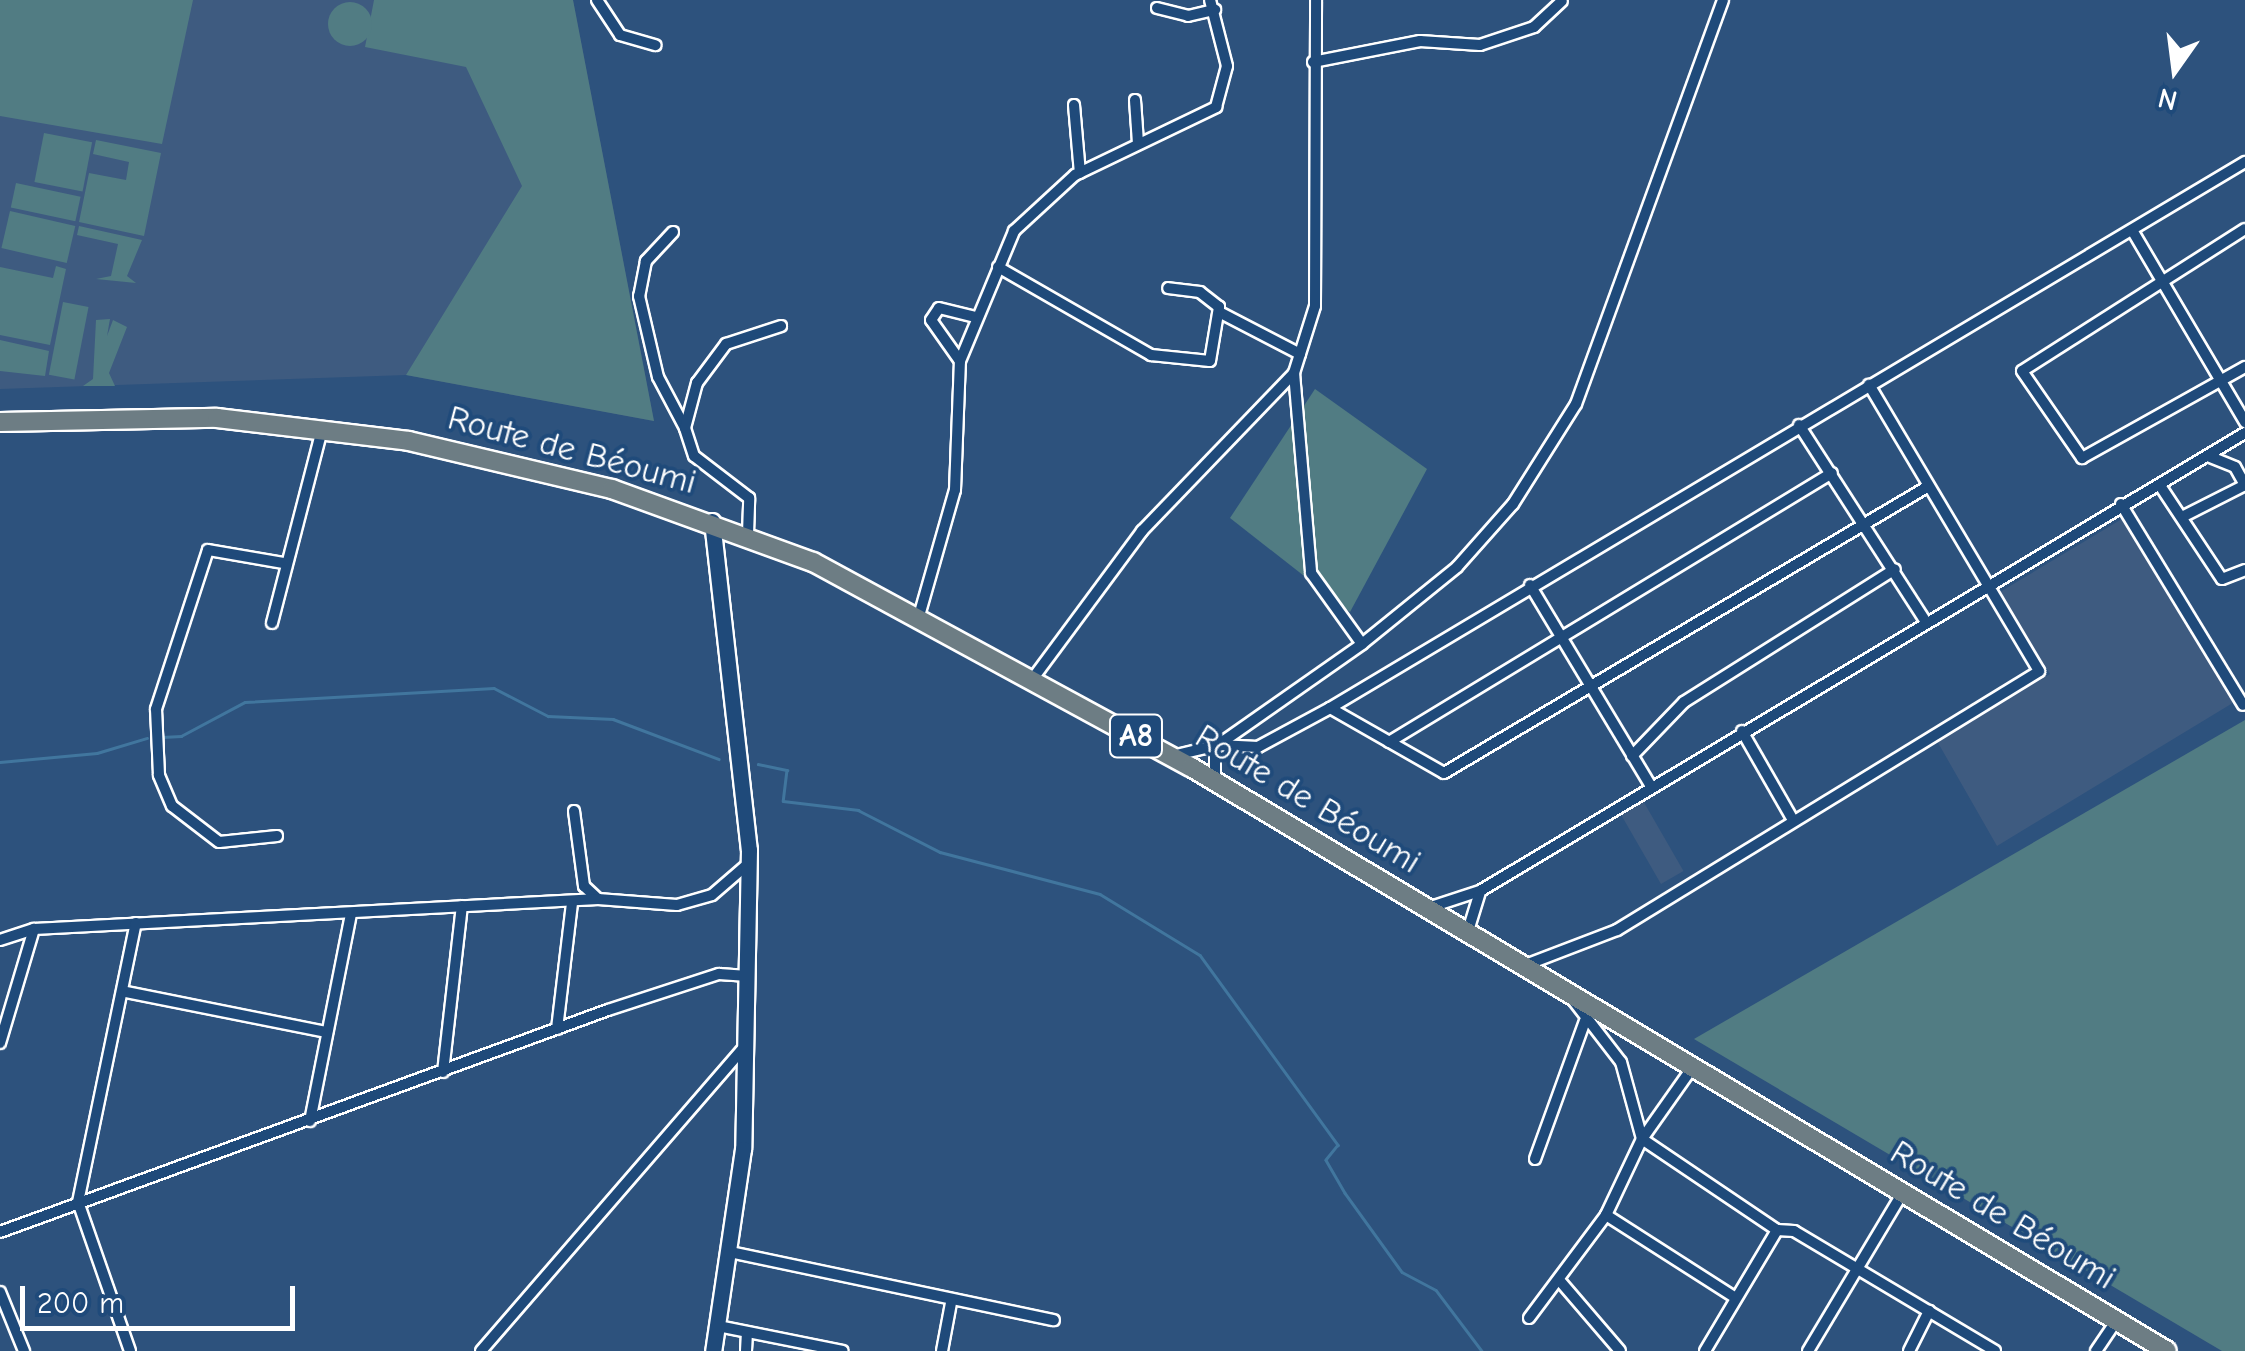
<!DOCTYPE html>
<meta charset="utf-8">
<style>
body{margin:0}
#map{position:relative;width:2245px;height:1351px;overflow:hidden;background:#2d527d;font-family:"Comic Neue",sans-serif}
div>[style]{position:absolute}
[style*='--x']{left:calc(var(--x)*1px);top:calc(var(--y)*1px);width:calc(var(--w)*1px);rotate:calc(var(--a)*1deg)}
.built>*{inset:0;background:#3e5b80;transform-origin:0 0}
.green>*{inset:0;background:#517c83;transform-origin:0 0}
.round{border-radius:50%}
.stream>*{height:2.5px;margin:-1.25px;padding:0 1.25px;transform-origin:1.25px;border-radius:1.25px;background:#41769e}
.roads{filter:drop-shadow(2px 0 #fff) drop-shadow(-2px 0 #fff) drop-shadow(0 2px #fff) drop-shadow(0 -2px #fff)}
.minor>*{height:10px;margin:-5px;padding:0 5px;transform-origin:5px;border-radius:5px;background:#1f4a7a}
.secondary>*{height:15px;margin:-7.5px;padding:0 7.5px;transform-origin:7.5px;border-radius:7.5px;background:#1f4a7a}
.primary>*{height:18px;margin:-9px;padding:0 9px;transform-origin:9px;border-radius:9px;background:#6d7d84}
span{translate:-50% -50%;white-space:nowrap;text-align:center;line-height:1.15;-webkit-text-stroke:8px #1f4a7a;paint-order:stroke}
.shield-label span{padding:2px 8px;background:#1f4a7a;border:2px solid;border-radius:8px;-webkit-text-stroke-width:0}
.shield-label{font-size:32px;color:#fff;font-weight:700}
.street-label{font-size:35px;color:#fff}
.north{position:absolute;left:2125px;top:20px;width:100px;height:100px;-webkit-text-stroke:8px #1f4a7a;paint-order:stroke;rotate:194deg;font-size:28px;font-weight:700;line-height:40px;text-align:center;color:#fff}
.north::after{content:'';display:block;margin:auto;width:35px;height:45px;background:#fff;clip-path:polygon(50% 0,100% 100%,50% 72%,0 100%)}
.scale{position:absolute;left:20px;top:1286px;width:275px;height:45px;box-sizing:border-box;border:5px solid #fff;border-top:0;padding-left:12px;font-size:30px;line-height:35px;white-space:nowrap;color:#fff;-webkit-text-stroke:8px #1f4a7a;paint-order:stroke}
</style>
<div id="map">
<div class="built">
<i style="clip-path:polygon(0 0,573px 0,654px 421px,406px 375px,0 389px)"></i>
<i style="clip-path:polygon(2127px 516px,2236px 701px,1997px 846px,1937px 741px,2050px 674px,2000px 592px)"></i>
<i style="left:1642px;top:799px;width:83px;height:26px;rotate:60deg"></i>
</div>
<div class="green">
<i style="clip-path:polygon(0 0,193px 0,162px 144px,0 116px)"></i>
<i style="clip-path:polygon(374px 0,573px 0,654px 421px,406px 375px,522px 186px,466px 67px,365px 47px)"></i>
<i class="round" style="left:328px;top:2px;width:44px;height:44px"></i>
<i style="left:44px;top:133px;width:49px;height:50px;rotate:11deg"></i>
<i style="clip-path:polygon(96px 140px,161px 153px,144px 236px,79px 222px,89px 173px,126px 180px,129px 162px,93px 154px)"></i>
<i style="left:16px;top:183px;width:66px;height:25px;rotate:12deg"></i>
<i style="left:10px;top:211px;width:67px;height:38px;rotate:13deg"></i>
<i style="clip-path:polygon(79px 226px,142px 240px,127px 276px,136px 283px,96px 279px,111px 276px,118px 244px,77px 235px)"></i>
<i style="clip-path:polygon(56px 266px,66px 269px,50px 345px,0 335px,0 267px,53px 278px)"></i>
<i style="left:63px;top:302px;width:26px;height:74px;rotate:11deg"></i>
<i style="clip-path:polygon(110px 319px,107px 336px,113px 320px,127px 327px,109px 373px,115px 386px,83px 386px,93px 379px,96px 320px)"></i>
<i style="clip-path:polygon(0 340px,49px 351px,45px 376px,0 371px)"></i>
<i style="clip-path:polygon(1315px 389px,1427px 469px,1350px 612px,1230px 518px)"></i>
<i style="clip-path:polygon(2245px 720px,2245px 1351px,2222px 1351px,1694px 1039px)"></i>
</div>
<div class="stream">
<i style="--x:162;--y:737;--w:19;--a:-3"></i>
<i style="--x:181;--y:736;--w:72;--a:-28"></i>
<i style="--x:245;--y:702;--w:249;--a:-3.2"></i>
<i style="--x:494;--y:688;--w:61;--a:27.4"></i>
<i style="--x:548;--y:716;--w:65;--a:2.6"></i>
<i style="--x:613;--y:719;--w:113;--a:20.7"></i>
<i style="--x:0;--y:762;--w:97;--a:-5.3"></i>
<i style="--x:97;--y:753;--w:52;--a:-16.7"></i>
<i style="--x:758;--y:764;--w:30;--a:12"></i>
<i style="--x:787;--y:770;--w:31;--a:97"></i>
<i style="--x:783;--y:801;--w:76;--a:6.8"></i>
<i style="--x:858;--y:810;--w:92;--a:27.1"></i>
<i style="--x:940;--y:852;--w:165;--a:14.7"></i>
<i style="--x:1100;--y:894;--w:117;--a:31.4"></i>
<i style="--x:1200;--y:955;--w:235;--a:54"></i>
<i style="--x:1338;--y:1145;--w:19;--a:129"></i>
<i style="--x:1326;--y:1160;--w:38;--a:60"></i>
<i style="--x:1345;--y:1193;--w:97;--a:54.2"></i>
<i style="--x:1402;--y:1272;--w:38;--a:28"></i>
<i style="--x:1436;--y:1290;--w:76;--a:53"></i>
</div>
<div class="roads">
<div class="minor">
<i style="--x:597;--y:0;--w:42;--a:56.7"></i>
<i style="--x:620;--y:35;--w:37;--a:16"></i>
<i style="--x:1157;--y:8;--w:32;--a:14"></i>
<i style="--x:1188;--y:16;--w:28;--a:-13"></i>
<i style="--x:1313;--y:62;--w:109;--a:-11.1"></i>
<i style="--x:1420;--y:41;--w:60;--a:3.8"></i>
<i style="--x:1480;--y:45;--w:57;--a:-18.4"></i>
<i style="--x:1534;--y:27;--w:38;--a:-43"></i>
<i style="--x:1135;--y:100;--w:43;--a:86"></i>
<i style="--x:1074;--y:105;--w:68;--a:85"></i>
<i style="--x:2245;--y:229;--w:264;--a:147.5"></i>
<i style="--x:2022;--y:371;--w:106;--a:55.4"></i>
<i style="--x:2082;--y:458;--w:187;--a:-29.2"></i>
<i style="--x:2132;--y:230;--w:223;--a:59.5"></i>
<i style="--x:673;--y:232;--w:40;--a:133"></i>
<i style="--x:646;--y:261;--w:36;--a:101"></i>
<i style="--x:639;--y:296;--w:83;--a:76.8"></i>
<i style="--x:658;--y:377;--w:58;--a:62.1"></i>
<i style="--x:998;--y:267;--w:177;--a:29.9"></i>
<i style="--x:1151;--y:355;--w:59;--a:5.8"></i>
<i style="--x:1210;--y:361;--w:55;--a:-80.5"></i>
<i style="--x:1219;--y:307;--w:24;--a:-142"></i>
<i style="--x:1200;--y:292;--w:32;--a:-173"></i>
<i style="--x:1221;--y:313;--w:89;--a:27.4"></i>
<i style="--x:960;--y:361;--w:50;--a:-125.3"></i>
<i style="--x:931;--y:320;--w:14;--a:-56"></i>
<i style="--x:939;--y:308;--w:36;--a:14"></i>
<i style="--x:1294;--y:373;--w:201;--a:85.1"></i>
<i style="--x:1311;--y:573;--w:87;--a:54.3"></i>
<i style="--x:1799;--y:425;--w:234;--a:57.2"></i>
<i style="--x:2208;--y:456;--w:29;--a:22"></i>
<i style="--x:2235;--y:467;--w:21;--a:61"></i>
<i style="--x:2161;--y:487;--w:110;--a:56.5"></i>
<i style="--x:2222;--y:579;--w:25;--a:-21"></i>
<i style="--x:2121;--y:504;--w:235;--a:58.7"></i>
<i style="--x:2182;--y:517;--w:71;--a:-26.9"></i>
<i style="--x:748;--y:534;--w:36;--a:-88"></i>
<i style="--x:749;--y:498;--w:69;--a:-142.6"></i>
<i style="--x:694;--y:456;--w:29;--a:-108"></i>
<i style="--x:685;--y:428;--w:47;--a:-75.1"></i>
<i style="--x:697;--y:383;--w:49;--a:-53.4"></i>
<i style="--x:726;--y:344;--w:58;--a:-18.1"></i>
<i style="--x:1530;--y:585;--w:233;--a:59"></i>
<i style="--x:919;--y:616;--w:131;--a:-74.1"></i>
<i style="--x:955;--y:490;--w:129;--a:-87.8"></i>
<i style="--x:960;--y:361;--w:141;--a:-67.4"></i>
<i style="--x:1014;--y:231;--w:83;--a:-42.6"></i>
<i style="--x:1075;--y:175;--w:157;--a:-25.7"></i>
<i style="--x:1216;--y:107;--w:42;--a:-75"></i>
<i style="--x:1227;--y:66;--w:68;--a:-104.4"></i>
<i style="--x:272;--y:623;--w:200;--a:-75.5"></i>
<i style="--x:1034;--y:677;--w:182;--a:-53.5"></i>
<i style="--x:1142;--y:531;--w:219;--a:-46.1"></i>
<i style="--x:1294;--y:373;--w:70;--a:-72.6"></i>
<i style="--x:1315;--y:306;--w:306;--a:-89.8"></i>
<i style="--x:1330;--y:708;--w:131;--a:29.7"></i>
<i style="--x:1444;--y:773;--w:561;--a:-30.63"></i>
<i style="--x:1742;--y:731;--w:103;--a:60.2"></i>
<i style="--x:1389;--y:742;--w:518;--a:-31.27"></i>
<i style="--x:1218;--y:745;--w:40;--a:2.9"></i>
<i style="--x:1258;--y:747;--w:82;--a:-28.4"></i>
<i style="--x:1330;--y:708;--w:1066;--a:-30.83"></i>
<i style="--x:1215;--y:746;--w:34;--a:90"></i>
<i style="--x:1176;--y:755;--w:43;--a:-13.4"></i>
<i style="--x:1218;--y:745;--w:176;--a:-35"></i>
<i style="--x:1362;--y:644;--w:122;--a:-39"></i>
<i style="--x:1457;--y:567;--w:84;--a:-48.4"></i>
<i style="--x:1513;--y:504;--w:118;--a:-57.8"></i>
<i style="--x:1576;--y:404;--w:430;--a:-70"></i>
<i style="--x:1632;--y:756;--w:75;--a:-46.1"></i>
<i style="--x:1684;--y:702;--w:249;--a:-32.2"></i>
<i style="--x:574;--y:811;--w:76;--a:82.4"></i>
<i style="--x:584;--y:886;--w:19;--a:43"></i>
<i style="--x:598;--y:899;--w:79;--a:4.3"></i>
<i style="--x:677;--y:905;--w:36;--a:-16"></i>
<i style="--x:712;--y:895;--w:49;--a:-40.9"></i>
<i style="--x:277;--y:836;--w:58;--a:174.1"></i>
<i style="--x:219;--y:842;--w:59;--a:-142.5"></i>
<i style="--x:172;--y:806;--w:34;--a:-113"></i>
<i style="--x:159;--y:775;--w:66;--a:-92.6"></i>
<i style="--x:156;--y:709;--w:167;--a:-71.9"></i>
<i style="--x:208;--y:550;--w:76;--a:9.8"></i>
<i style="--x:1428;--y:908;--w:55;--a:-18.1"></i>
<i style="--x:1480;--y:891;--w:892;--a:-30.91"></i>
<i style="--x:1468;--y:931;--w:41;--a:-72.9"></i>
<i style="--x:0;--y:940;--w:36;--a:-18"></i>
<i style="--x:34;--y:929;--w:565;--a:-3.04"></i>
<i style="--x:1523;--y:966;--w:101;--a:-21"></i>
<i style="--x:1617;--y:930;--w:495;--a:-31.5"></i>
<i style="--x:2039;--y:671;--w:333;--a:-120.7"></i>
<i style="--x:126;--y:992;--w:205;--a:11.3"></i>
<i style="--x:1573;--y:1000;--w:78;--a:52.3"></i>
<i style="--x:1621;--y:1062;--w:80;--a:74.7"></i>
<i style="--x:1642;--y:1139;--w:163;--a:34"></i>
<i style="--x:1777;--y:1230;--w:17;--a:3"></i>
<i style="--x:1794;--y:1231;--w:234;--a:30.8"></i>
<i style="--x:557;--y:1029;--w:127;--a:-83.2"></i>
<i style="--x:0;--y:1043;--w:119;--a:-73.4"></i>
<i style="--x:443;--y:1072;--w:167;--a:-83.5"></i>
<i style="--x:310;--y:1121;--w:211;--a:-78.8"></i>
<i style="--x:1535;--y:1159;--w:147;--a:-70.1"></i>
<i style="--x:1606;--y:1215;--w:152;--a:32.6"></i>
<i style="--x:0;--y:1232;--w:647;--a:-20.06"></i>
<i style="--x:608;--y:1010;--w:117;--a:-18"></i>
<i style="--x:719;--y:974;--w:29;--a:4"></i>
<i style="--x:730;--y:1252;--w:331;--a:11.9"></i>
<i style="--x:1560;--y:1281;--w:92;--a:49.4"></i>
<i style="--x:0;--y:1292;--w:64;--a:67.9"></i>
<i style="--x:1529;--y:1318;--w:129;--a:-53.2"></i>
<i style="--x:1606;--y:1215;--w:84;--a:-64.7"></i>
<i style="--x:1642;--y:1139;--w:87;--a:-54.8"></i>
<i style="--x:718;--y:1326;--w:127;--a:11.3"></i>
<i style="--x:130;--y:1351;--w:158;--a:-109.2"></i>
<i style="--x:78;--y:1202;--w:285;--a:-78.3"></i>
<i style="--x:481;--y:1351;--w:403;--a:-49.1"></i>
<i style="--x:746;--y:1351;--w:19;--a:-87"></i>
<i style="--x:942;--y:1351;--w:49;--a:-79.4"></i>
<i style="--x:1705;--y:1351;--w:141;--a:-59.2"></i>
<i style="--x:1808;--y:1351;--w:185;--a:-59.1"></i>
<i style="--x:1909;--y:1351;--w:45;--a:-63.4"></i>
<i style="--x:2096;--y:1351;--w:36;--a:-56"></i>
</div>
<div class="secondary">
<i style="--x:712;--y:521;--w:331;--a:83.6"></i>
<i style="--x:749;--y:850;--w:299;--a:91.1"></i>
<i style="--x:743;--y:1149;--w:204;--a:98.4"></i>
</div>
<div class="primary">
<i style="--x:0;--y:422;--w:217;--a:-1.1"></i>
<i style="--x:217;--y:418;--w:193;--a:6.8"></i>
<i style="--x:409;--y:441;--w:209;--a:13.3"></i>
<i style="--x:612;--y:489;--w:214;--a:20"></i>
<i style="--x:813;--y:562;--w:430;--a:28.5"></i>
<i style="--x:1191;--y:767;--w:1137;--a:30.89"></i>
</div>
</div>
<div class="shield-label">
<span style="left:1136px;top:736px">A8</span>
</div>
<div class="street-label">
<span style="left:572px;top:450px;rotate:15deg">Route de Béoumi</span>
<span style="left:1308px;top:799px;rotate:31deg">Route de Béoumi</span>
<span style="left:2003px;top:1215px;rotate:31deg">Route de Béoumi</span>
</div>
<div class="north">N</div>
<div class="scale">200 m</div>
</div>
